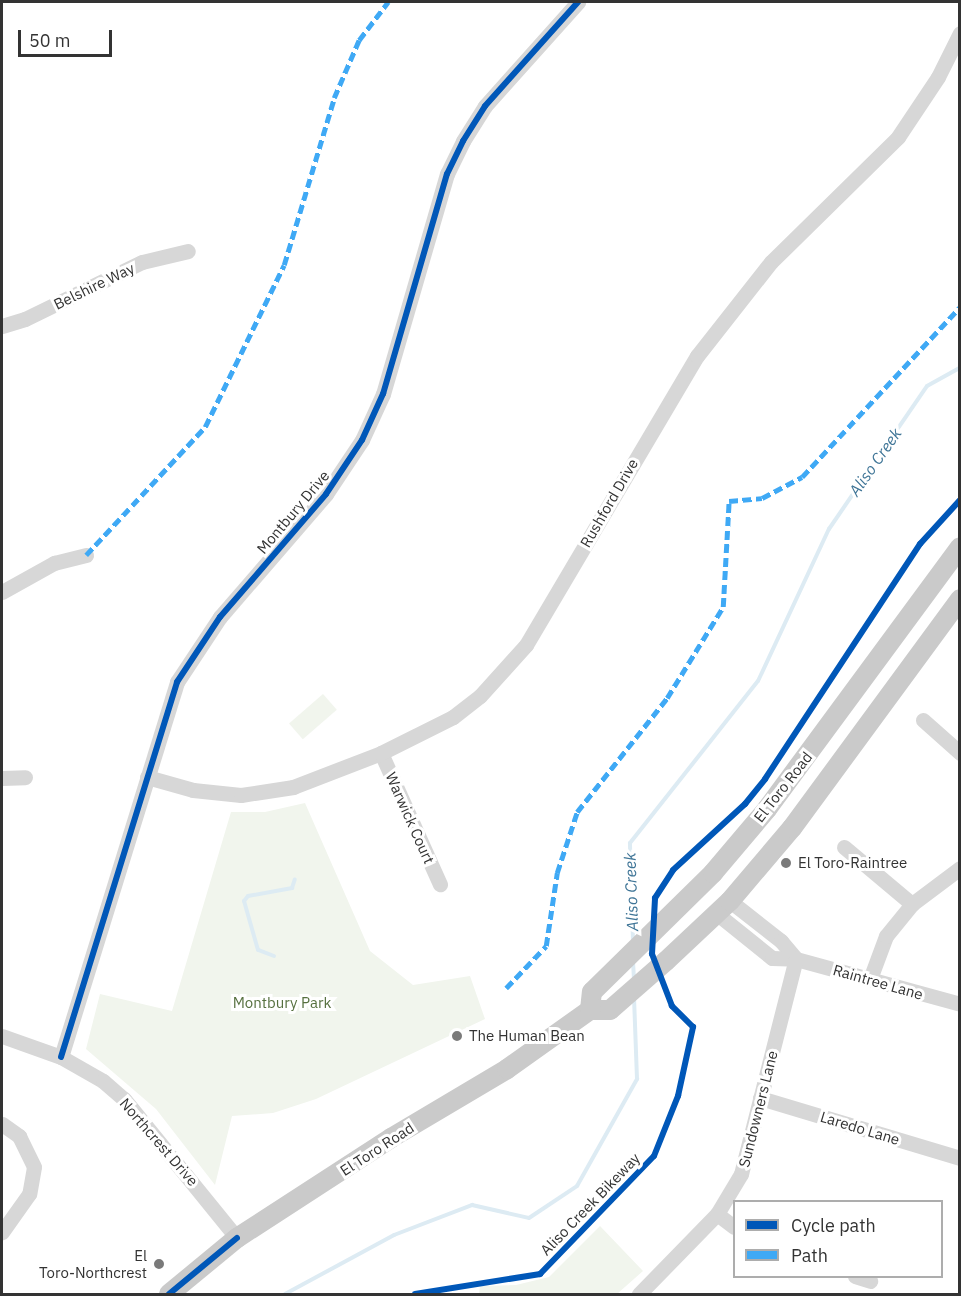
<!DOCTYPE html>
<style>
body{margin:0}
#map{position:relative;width:961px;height:1296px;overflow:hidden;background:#fff;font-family:"IBM Plex Sans",sans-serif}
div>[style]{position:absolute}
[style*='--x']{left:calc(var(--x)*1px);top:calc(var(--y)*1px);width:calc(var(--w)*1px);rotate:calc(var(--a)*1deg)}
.green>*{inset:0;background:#f1f5ed;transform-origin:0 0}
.stream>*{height:4px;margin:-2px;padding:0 2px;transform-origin:2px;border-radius:2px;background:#ddebf3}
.minor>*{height:15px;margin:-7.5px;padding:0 7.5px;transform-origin:7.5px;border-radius:7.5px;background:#d7d7d7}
.major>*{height:20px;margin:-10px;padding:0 10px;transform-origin:10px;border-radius:10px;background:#cacaca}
.quiet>*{height:4.5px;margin-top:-2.25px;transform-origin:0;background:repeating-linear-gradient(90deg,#3fa9f5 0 9px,transparent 0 13.5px)}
.cycleway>*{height:6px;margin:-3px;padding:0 3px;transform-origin:3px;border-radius:3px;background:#0057b8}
.dots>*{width:16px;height:16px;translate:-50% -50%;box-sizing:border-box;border:3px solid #fff;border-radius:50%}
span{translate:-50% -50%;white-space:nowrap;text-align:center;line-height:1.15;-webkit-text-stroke:6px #fff;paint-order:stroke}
.street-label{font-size:15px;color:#333}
.poi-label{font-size:15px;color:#333}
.left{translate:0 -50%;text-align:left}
.right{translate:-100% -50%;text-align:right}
.park-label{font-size:15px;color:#56703f}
.water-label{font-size:16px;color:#3f7597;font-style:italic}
.frame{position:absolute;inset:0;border:3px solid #333;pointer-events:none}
.legend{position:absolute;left:733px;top:1200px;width:210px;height:78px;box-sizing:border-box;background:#fff;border:2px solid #adadad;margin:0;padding:8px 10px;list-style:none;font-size:18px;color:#333}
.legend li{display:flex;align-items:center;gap:12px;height:30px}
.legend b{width:30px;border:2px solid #adadad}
.scale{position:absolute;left:18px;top:30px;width:94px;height:27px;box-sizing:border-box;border:3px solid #333;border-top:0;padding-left:8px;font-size:18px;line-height:21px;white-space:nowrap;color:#333;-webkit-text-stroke:4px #fff;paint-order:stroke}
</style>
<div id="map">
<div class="green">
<i style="left:323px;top:694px;width:21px;height:45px;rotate:49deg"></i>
<i style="clip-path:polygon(305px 803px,370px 951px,413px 985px,470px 976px,485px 1019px,316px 1099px,273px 1113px,232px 1116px,215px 1185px,156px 1109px,86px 1049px,100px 994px,172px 1011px,231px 812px,265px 812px)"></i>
<i style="clip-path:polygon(600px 1226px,643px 1271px,617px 1294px,479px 1294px,480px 1286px,516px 1285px,549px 1277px)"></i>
</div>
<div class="stream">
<i style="--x:633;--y:941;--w:98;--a:-91.8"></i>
<i style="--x:630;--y:843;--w:206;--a:-51.7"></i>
<i style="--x:758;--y:681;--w:168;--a:-65"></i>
<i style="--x:829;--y:529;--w:173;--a:-55.6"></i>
<i style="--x:927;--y:386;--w:38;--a:-29"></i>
<i style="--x:274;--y:956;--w:17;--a:-159"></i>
<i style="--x:258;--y:950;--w:51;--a:-105.9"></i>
<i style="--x:244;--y:901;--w:6;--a:-51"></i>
<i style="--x:248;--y:896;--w:45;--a:-10.3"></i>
<i style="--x:292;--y:888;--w:9;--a:-72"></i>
<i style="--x:633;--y:961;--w:19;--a:87"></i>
<i style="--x:285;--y:1294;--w:124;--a:-28.4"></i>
<i style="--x:394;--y:1235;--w:84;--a:-21"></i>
<i style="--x:472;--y:1205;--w:58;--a:12.8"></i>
<i style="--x:529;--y:1218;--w:58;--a:-33.7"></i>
<i style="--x:577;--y:1186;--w:123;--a:-60.7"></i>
<i style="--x:637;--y:1079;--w:82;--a:-92.1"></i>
</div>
<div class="minor">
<i style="--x:2;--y:326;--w:24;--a:-17"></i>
<i style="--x:25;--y:319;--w:130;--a:-26"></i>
<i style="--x:142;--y:262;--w:47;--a:-13.4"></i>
<i style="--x:2;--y:592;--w:60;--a:-29.1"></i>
<i style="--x:54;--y:563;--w:33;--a:-14"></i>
<i style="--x:923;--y:720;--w:50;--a:41.7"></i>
<i style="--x:381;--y:753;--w:144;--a:65.8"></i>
<i style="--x:147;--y:777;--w:48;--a:15.8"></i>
<i style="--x:193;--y:790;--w:48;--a:5.9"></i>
<i style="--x:241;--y:795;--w:53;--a:-8.7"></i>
<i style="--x:293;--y:787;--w:94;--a:-21.1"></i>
<i style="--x:381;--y:753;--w:80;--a:-26.6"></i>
<i style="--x:453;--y:717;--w:34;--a:-38"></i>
<i style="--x:480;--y:696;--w:69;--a:-48"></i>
<i style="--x:526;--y:645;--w:336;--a:-59.4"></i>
<i style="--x:697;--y:356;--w:120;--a:-51.8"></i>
<i style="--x:771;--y:262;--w:178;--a:-44.5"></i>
<i style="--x:898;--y:137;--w:72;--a:-56.3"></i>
<i style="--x:938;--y:77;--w:49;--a:-63.4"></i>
<i style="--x:2;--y:778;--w:23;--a:-2"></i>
<i style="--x:844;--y:847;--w:89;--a:40"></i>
<i style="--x:730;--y:901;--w:65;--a:38.1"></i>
<i style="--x:781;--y:941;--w:23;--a:50"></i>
<i style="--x:716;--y:913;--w:72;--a:38.8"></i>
<i style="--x:772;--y:958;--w:24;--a:2"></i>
<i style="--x:796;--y:959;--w:170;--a:15.3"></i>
<i style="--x:870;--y:979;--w:46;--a:-69.6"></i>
<i style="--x:886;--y:936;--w:41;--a:-50.9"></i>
<i style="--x:912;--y:904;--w:60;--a:-36.9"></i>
<i style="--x:2;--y:1036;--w:63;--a:19.6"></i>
<i style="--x:61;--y:1057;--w:48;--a:29.7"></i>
<i style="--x:103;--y:1081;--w:28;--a:41"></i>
<i style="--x:124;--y:1099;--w:179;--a:50.9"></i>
<i style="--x:61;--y:1057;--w:393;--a:-72.8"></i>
<i style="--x:177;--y:682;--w:78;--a:-56.5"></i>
<i style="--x:220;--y:617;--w:162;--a:-49.2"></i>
<i style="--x:326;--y:494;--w:65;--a:-56.3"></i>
<i style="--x:362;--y:440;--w:51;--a:-65.5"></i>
<i style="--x:383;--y:394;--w:229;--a:-73.8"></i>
<i style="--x:447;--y:174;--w:37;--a:-64"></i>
<i style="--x:463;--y:141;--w:41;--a:-57.8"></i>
<i style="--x:485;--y:106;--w:140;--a:-48.2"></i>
<i style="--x:760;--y:1098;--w:209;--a:16.7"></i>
<i style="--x:2;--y:1124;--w:21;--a:35"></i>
<i style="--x:19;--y:1136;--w:34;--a:64"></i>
<i style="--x:34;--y:1167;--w:27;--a:100"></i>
<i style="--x:29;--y:1194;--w:47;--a:125.4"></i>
<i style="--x:717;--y:1214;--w:21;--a:37"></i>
<i style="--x:855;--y:1276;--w:16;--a:18"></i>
<i style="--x:639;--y:1294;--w:112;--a:-45.7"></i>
<i style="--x:717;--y:1214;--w:47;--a:-59"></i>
<i style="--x:741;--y:1174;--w:222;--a:-75.7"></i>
</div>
<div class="major">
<i style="--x:590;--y:1010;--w:18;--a:-84"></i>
<i style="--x:592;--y:992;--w:170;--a:-44.5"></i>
<i style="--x:713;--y:873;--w:84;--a:-49.8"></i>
<i style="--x:767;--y:809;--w:325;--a:-53.6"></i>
<i style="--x:169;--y:1294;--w:88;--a:-39.5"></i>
<i style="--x:237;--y:1238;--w:184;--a:-33"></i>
<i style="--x:391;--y:1138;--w:135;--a:-30.7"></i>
<i style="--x:507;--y:1069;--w:102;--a:-35.4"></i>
<i style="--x:590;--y:1010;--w:20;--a:0"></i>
<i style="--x:610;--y:1010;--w:74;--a:-41.2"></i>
<i style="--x:666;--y:961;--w:88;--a:-43.2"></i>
<i style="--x:730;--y:901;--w:96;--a:-49.7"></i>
<i style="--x:792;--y:828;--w:284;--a:-53.7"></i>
</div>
<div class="quiet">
<i style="--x:86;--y:555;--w:175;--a:-47.1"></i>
<i style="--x:205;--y:427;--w:180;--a:-64"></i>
<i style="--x:284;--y:265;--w:174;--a:-73.3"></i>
<i style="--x:334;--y:98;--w:63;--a:-66.7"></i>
<i style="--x:359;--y:40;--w:48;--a:-52.7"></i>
<i style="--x:506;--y:988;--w:58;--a:-46.4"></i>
<i style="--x:546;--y:946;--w:74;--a:-81.4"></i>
<i style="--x:557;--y:873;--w:64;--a:-71.8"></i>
<i style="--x:577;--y:812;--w:145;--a:-51.7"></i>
<i style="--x:667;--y:698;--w:107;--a:-58.4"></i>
<i style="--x:723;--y:607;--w:106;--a:-86.8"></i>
<i style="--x:729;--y:501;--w:33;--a:-5"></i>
<i style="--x:762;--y:498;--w:45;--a:-27.7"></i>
<i style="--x:802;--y:477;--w:232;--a:-47.1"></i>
</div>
<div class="cycleway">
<i style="--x:61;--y:1057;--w:393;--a:-72.8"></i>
<i style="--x:177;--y:682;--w:78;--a:-56.5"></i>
<i style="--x:220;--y:617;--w:162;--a:-49.2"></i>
<i style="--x:326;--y:494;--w:65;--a:-56.3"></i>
<i style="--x:362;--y:440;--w:51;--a:-65.5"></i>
<i style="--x:383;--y:394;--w:229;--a:-73.8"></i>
<i style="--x:447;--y:174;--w:37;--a:-64"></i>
<i style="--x:463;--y:141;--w:41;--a:-57.8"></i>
<i style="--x:485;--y:106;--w:140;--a:-48.2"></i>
<i style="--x:169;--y:1294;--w:88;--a:-39.5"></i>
<i style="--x:415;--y:1294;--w:127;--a:-9.1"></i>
<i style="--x:540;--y:1274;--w:164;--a:-46"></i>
<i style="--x:654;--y:1156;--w:65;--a:-68.2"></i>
<i style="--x:678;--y:1096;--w:71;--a:-77.7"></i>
<i style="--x:693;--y:1027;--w:30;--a:-135"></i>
<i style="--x:672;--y:1006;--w:56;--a:-111"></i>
<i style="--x:652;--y:954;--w:56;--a:-86.9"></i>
<i style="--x:655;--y:898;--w:33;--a:-57"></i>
<i style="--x:673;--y:870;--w:98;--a:-42.5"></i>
<i style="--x:745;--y:804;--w:32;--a:-51"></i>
<i style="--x:765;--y:779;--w:282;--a:-56.6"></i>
<i style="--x:920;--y:544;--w:59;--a:-47.7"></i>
</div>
<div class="dots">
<i style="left:786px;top:863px;background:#7a7a7a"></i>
<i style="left:457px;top:1036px;background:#7a7a7a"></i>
<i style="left:159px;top:1264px;background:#7a7a7a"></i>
</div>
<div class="street-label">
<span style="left:94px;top:286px;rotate:-26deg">Belshire Way</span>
<span style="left:609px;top:503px;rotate:-60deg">Rushford Drive</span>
<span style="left:293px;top:512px;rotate:-50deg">Montbury Drive</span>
<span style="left:783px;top:787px;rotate:-52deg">El Toro Road</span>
<span style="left:410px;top:818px;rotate:66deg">Warwick Court</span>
<span style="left:878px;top:982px;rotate:16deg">Raintree Lane</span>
<span style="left:758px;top:1109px;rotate:-76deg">Sundowners Lane</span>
<span style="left:860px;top:1128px;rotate:17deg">Laredo Lane</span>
<span style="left:159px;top:1142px;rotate:49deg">Northcrest Drive</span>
<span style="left:377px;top:1149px;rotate:-33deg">El Toro Road</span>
<span style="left:590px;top:1204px;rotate:-46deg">Aliso Creek Bikeway</span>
</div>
<div class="poi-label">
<span class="left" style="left:798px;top:863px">El Toro-Raintree</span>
<span class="left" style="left:469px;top:1036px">The Human Bean</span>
<span class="right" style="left:147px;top:1264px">El<br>Toro-Northcrest</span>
</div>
<div class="park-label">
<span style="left:282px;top:1003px">Montbury Park</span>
</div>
<div class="water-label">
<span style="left:875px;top:462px;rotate:-55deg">Aliso Creek</span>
<span style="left:631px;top:892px;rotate:-92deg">Aliso Creek</span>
</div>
<div class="frame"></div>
<ul class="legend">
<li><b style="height:8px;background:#0057b8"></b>Cycle path</li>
<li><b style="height:8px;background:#3fa9f5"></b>Path</li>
</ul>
<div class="scale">50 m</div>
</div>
